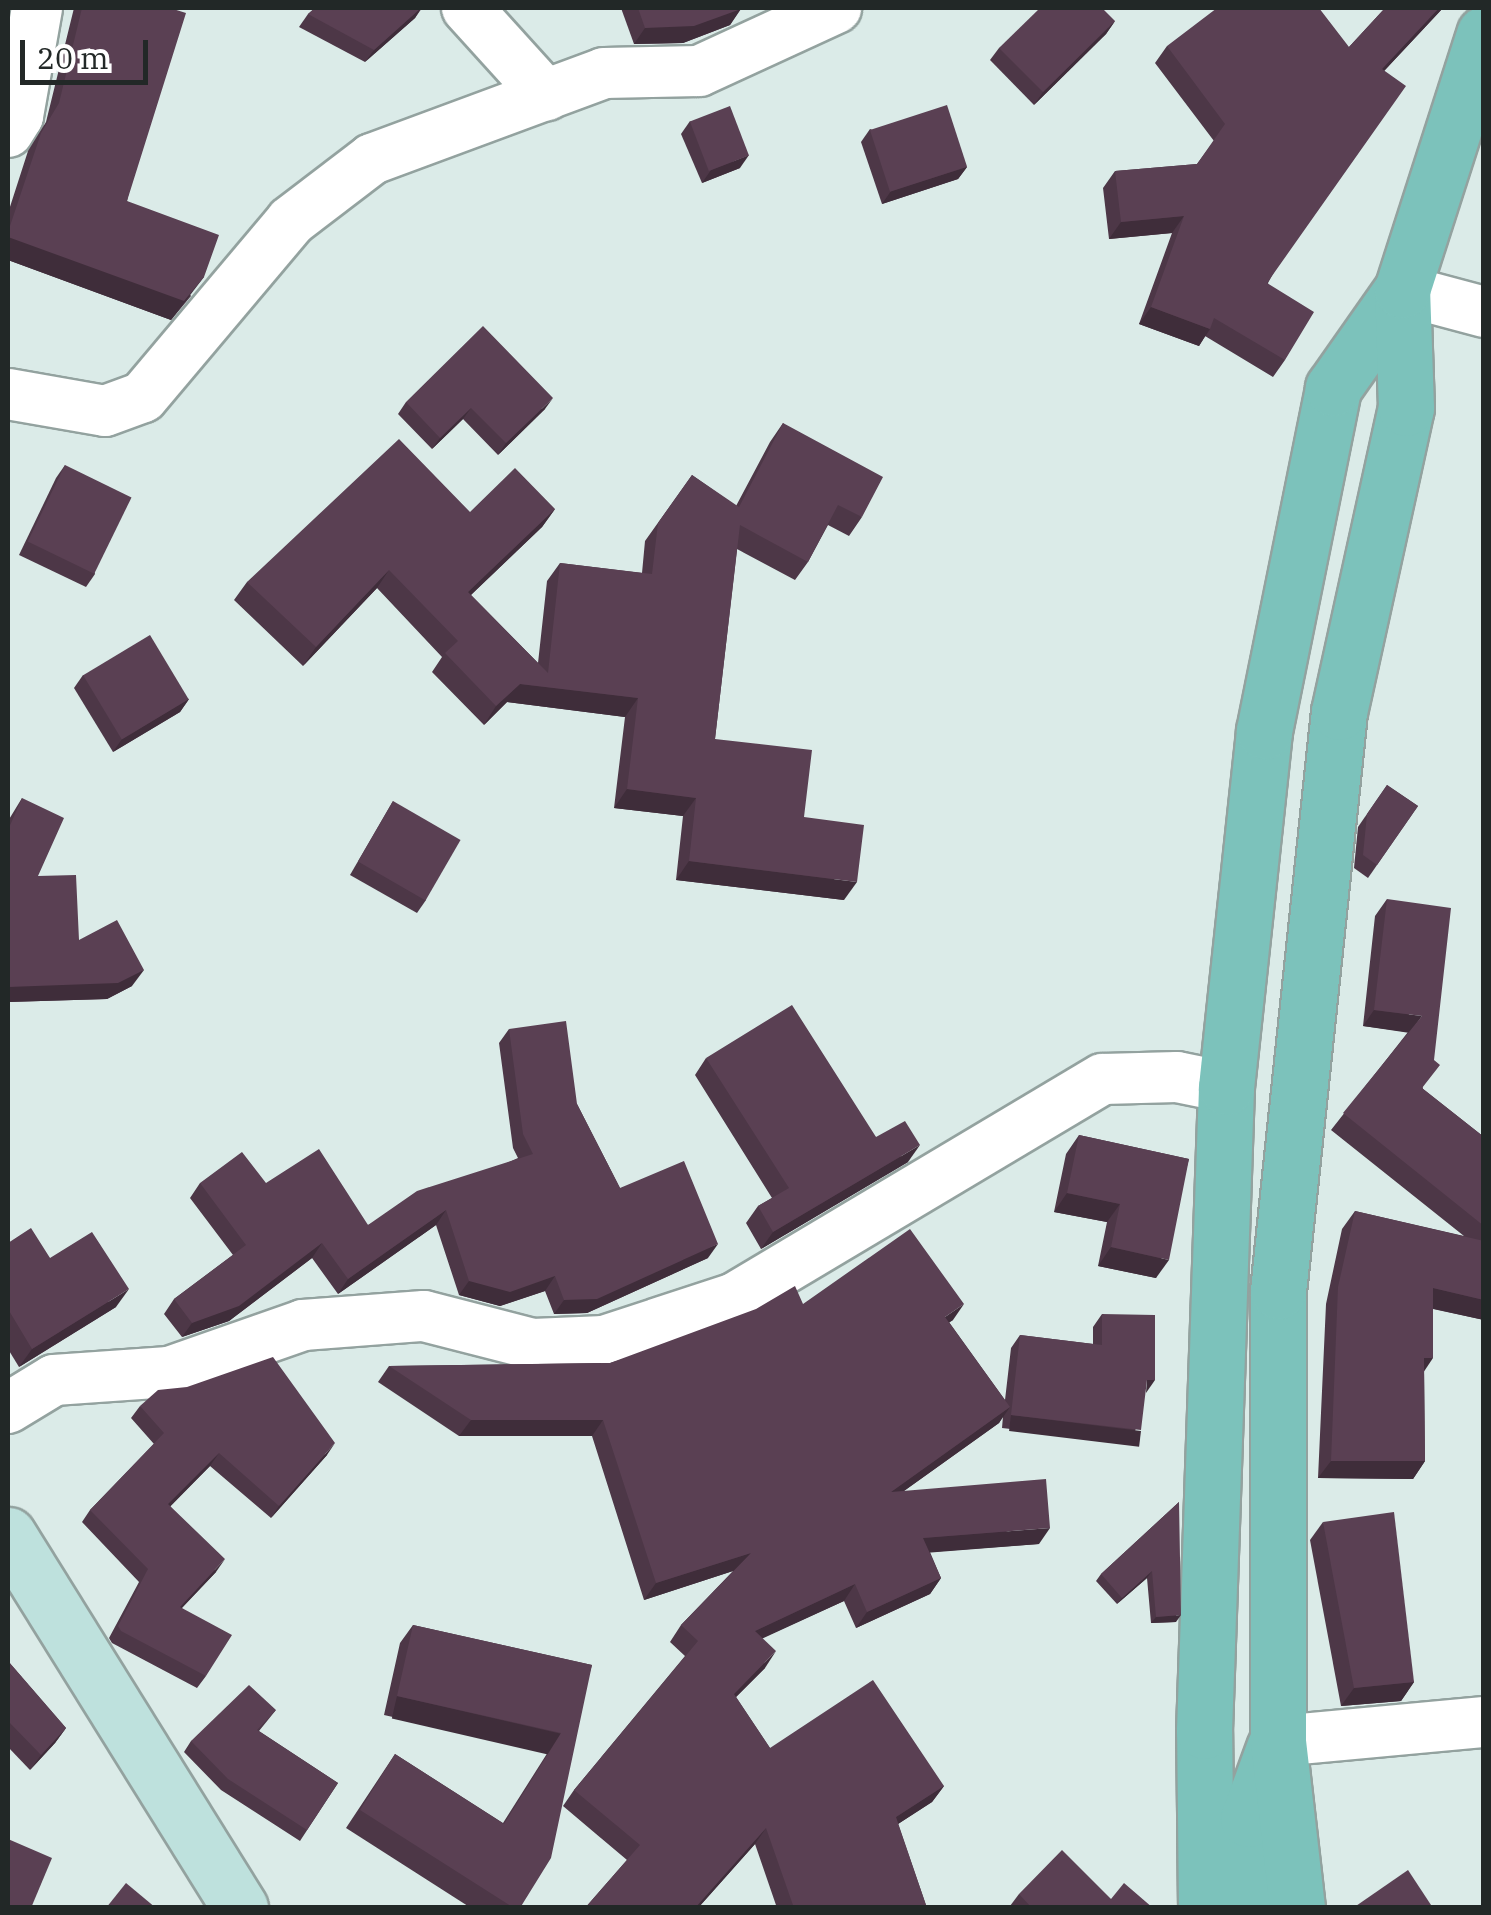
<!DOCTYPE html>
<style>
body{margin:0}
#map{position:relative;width:1491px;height:1915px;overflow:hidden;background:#dbebe8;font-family:"IBM Plex Serif",serif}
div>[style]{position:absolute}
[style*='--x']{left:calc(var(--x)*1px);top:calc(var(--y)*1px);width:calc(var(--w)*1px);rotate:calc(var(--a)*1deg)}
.roads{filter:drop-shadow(2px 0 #93a29f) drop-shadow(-2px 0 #93a29f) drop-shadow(0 2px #93a29f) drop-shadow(0 -2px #93a29f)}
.street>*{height:50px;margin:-25px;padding:0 25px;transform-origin:25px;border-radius:25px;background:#fff}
.secondary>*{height:55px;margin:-27.5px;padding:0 27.5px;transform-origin:27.5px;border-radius:27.5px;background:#bee1dd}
.primary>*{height:55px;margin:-27.5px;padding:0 27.5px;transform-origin:27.5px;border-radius:27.5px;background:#7cc2bb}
.wall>*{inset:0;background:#4d3747}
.shaded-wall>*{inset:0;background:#3f2d3a;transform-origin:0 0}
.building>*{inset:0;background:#5a4053;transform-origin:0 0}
span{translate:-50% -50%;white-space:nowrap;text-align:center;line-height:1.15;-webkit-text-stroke:10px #fff;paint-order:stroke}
.frame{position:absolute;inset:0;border:10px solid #222827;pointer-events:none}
.scale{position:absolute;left:20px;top:40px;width:128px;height:45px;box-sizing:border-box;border:5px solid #222827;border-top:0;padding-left:12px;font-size:30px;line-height:35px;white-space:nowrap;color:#222827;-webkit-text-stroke:8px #fff;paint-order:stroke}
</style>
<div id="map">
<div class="roads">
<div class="street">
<i style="--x:467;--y:8;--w:118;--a:47.8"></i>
<i style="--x:8;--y:132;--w:19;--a:-58"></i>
<i style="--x:18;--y:116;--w:110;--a:-80"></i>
<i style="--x:1402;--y:290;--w:85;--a:15"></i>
<i style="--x:8;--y:394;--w:98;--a:9.9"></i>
<i style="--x:105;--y:411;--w:40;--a:-20.2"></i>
<i style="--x:143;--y:397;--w:230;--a:-49.9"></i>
<i style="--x:291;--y:221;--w:102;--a:-37.4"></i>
<i style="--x:372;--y:159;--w:247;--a:-20.3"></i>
<i style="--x:604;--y:73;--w:95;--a:-1.2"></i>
<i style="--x:699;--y:71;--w:151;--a:-24.7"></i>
<i style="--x:8;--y:1408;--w:54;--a:-31.3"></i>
<i style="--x:54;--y:1380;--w:115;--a:-4"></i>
<i style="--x:169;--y:1372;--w:142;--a:-19.3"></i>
<i style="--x:303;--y:1325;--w:121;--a:-4.3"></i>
<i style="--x:424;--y:1316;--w:113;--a:14.4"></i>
<i style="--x:533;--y:1344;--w:71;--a:-2.4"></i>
<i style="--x:604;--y:1341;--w:138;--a:-18.2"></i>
<i style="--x:735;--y:1298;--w:428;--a:-30.8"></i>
<i style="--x:1103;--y:1079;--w:74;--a:-1.5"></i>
<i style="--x:1177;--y:1077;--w:50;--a:11.5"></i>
<i style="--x:1278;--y:1741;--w:207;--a:-5.3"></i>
</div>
<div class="secondary">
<i style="--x:8;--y:1535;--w:439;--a:58.1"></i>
</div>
<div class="primary">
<i style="--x:1206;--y:1908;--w:177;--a:-90.6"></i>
<i style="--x:1204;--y:1731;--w:644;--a:-88.04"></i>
<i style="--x:1226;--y:1087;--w:358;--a:-83.9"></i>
<i style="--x:1264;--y:731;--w:350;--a:-78.6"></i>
<i style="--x:1333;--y:388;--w:120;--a:-54.9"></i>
<i style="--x:1248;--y:1908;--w:89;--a:-90"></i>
<i style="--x:1248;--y:1819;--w:76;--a:-69.9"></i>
<i style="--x:1297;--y:1908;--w:168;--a:-96.5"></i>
<i style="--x:1278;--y:1741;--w:450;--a:-90"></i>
<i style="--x:1278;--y:1291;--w:582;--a:-83.99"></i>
<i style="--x:1339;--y:712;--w:311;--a:-77.6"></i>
<i style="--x:1406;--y:408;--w:118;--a:-91.9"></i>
<i style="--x:1402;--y:290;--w:269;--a:-72.2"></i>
</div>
</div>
<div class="wall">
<i style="clip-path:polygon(74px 8px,170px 8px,127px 201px,191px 296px,171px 320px,8px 260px,8px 213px,28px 151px,46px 122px)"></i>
<i style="clip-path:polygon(315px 8px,422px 8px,415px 18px,365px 62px,299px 27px,308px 14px)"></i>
<i style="clip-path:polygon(621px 8px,741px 8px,730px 25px,683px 43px,634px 44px)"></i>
<i style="clip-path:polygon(1385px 8px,1443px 8px,1384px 71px,1268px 283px,1285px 360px,1273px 377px,1205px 336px,1199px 346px,1139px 324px,1172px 233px,1109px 239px,1103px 188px,1115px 171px,1197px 164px,1214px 141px,1155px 63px,1167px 46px,1349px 47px)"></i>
<i style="clip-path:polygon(1115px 21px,1106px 34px,1034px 105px,990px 60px,999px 48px)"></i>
<i style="clip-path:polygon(690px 121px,740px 168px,702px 183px,681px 134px)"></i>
<i style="clip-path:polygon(870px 129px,967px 167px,958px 179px,882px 204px,861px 142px)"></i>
<i style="clip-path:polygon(406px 402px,545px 409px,498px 455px,463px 419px,432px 449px,398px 414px)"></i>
<i style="clip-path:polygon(783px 423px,862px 517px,849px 536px,828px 525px,808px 562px,795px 580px,737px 549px,715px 739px,804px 817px,844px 900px,676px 880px,683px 816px,614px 808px,625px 717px,507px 702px,484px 725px,432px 672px,442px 657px,377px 588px,303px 666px,234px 600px,247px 582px,470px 512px,555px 509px,542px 527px,471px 595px,538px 663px,547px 581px,560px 563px,642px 573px,645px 541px,692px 475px,736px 506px,770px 442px)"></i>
<i style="clip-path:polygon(65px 465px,95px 574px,86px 587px,19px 555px,56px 478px)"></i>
<i style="clip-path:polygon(83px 675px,189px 699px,180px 712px,113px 752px,74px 688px)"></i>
<i style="clip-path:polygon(1387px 785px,1418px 806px,1368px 878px,1354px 868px,1358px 827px)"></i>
<i style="clip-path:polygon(22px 798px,38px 876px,79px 940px,132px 986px,107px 999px,8px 1002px,8px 821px)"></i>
<i style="clip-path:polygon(393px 801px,426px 900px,417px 913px,350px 875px)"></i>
<i style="clip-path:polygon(1387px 899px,1423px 1089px,1484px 1137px,1484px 1320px,1433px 1309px,1424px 1371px,1425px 1461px,1413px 1479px,1318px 1478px,1326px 1304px,1342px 1229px,1355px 1211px,1464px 1236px,1331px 1130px,1408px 1032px,1363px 1026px,1375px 916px)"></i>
<i style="clip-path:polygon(509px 1029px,577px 1104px,620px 1188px,708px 1258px,587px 1313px,554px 1314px,545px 1291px,500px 1306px,459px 1295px,436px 1225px,338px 1294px,312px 1258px,229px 1321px,182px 1337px,164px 1314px,174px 1299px,233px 1255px,190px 1198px,200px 1183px,266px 1183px,368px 1225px,518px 1158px,513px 1148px,499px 1043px)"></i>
<i style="clip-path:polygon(706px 1058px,876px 1137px,908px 1162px,761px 1249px,746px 1223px,758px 1206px,772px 1198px,695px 1075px)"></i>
<i style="clip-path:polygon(1079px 1135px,1189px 1159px,1156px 1278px,1098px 1266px,1107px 1222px,1054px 1212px,1066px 1154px)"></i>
<i style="clip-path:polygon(8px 1243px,50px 1258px,116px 1307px,19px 1367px,8px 1349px)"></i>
<i style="clip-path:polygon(803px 1304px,953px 1320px,949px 1322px,1005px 1400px,1011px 1348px,1020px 1335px,1093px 1344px,1093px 1327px,1102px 1314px,1145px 1393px,1132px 1443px,1002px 1428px,1003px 1416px,999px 1423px,904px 1491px,1039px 1544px,930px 1552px,941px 1578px,930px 1594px,856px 1628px,844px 1601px,762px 1638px,765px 1668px,736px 1697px,770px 1748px,944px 1786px,932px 1802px,898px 1824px,927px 1908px,777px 1908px,755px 1844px,698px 1908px,585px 1908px,627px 1860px,563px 1806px,574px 1790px,685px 1656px,670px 1642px,681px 1625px,733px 1571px,644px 1600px,592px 1436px,459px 1436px,378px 1382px,389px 1366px,610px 1363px)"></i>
<i style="clip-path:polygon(140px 1406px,327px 1455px,271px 1518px,210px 1466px,170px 1506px,216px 1572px,182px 1608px,206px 1676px,197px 1688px,112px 1643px,109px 1638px,139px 1582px,82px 1522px,90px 1510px,154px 1444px,131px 1418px)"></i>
<i style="clip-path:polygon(1179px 1502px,1176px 1622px,1151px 1623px,1147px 1578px,1117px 1604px,1096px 1581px,1101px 1574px)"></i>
<i style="clip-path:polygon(1323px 1522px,1414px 1682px,1401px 1701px,1341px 1706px,1310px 1540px)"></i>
<i style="clip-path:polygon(413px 1625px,592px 1665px,520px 1908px,471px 1908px,346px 1828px,395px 1754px,503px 1823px,548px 1752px,384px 1715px,400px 1643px)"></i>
<i style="clip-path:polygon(8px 1661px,66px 1728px,55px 1743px,30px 1770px,8px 1747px)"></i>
<i style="clip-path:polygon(276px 1710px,259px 1731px,338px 1783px,300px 1841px,221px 1790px,184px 1752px,191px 1741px)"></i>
<i style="clip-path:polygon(1019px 1894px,1111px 1899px,1153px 1908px,1012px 1908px,1010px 1906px)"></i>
</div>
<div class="shaded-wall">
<i style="clip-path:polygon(421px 8px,415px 18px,365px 62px,374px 50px)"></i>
<i style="clip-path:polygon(1439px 8px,1443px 8px,1370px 86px,1382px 69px)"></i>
<i style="clip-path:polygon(741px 9px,730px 25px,683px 43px,634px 44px,645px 28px)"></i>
<i style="clip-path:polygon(1115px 21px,1106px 34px,1034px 105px,1043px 92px)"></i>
<i style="clip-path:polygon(749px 155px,740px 168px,702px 183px,711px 170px)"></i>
<i style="clip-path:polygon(967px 167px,958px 179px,882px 204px,891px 191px)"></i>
<i style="clip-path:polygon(1184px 216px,1172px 233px,1109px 239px,1121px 222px)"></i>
<i style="clip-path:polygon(8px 237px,204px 277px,171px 320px,8px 260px)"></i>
<i style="clip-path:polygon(1151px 307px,1210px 329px,1199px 346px,1139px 324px)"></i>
<i style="clip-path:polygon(553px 398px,545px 409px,498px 455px,506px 443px)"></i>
<i style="clip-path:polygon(471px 408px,463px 419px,432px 449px,440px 438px)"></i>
<i style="clip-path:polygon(555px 509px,542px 527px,455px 610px,468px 592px)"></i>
<i style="clip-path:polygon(389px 570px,377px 588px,303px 666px,316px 647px)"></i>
<i style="clip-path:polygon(520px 684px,638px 698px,625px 717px,507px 702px,484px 725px,496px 706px)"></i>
<i style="clip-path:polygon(189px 699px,180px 712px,113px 752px,122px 739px)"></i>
<i style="clip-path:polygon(627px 789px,696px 798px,683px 816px,614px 808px)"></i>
<i style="clip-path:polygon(689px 861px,857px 882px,844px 900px,676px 880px)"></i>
<i style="clip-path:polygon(144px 970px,132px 986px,107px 999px,8px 1002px,8px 987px)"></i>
<i style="clip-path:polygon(1374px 1010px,1422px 1016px,1410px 1033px,1363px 1026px)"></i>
<i style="clip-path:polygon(920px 1145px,908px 1162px,761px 1249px,773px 1232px)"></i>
<i style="clip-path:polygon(1067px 1193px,1120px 1204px,1107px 1222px,1054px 1212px)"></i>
<i style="clip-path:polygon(446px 1210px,436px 1225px,338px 1294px,348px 1279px)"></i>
<i style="clip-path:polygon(322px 1243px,312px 1258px,229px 1321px,182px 1337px,192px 1323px)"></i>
<i style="clip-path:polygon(718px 1244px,708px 1258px,587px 1313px,554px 1314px,564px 1300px)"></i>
<i style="clip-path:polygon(1111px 1247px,1169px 1260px,1156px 1278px,1098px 1266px)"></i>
<i style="clip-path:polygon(555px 1276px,545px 1291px,500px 1306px,459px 1295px,469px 1281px)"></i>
<i style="clip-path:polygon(1433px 1288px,1484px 1300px,1484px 1320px,1421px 1306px)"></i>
<i style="clip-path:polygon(129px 1289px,116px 1307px,19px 1367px,32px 1349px)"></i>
<i style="clip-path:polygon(964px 1304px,953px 1320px,934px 1333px,945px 1317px)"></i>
<i style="clip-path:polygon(1424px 1358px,1433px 1358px,1421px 1376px)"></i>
<i style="clip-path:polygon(1147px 1380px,1155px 1380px,1146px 1393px)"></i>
<i style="clip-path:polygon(1010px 1407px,999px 1423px,880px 1508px,891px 1492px)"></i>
<i style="left:1011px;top:1415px;width:131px;height:16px;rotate:7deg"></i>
<i style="clip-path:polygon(471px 1420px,603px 1420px,592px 1436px,459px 1436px)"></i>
<i style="clip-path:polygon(335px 1443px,327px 1455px,271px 1518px,279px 1506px)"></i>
<i style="clip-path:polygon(219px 1453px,210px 1466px,160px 1517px,168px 1504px)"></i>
<i style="clip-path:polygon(1331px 1461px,1425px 1461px,1413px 1479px,1318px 1478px)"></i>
<i style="clip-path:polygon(1050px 1528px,1039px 1544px,912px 1554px,923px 1538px)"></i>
<i style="clip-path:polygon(751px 1553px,739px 1569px,644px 1600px,656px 1583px)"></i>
<i style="clip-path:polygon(225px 1559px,216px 1572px,171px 1619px,180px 1607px)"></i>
<i style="clip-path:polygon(1152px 1571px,1147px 1578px,1117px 1604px,1122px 1598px)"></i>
<i style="clip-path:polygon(941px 1578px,930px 1594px,856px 1628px,867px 1612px)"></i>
<i style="clip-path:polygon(855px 1584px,844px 1601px,744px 1647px,755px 1631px)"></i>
<i style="clip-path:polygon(1181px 1615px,1176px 1622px,1151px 1623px,1156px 1617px)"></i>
<i style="clip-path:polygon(776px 1651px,765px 1668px,723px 1710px,734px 1694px)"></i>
<i style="clip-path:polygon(1414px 1682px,1401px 1701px,1341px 1706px,1354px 1688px)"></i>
<i style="left:397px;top:1696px;width:168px;height:23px;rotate:13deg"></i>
<i style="clip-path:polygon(66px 1728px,55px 1743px,30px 1770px,41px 1755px)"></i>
<i style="clip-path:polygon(944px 1786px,932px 1802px,884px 1833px,896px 1817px)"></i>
<i style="clip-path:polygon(766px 1828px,755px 1844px,698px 1908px,695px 1908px)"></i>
</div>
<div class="building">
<i style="clip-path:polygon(82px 8px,170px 8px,186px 13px,127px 201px,219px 235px,204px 277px,184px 301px,8px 237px,8px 232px,41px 133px,59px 103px)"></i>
<i style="clip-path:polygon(315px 8px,421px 8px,374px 50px,308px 14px)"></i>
<i style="clip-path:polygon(638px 8px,741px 8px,741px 9px,694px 26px,645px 28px)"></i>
<i style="clip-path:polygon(1040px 8px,1102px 8px,1115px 21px,1043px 92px,999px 48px)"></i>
<i style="clip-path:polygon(1217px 8px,1319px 8px,1349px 47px,1385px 8px,1439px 8px,1382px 69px,1406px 86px,1267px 283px,1314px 312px,1285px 360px,1214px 318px,1210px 329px,1151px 307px,1184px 216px,1121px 222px,1115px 171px,1197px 164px,1225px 124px,1167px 46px)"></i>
<i style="left:947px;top:105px;width:65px;height:81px;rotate:72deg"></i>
<i style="left:730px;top:106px;width:53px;height:43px;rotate:69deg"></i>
<i style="clip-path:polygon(483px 326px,553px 398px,506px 443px,471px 408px,440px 438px,406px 402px)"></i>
<i style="clip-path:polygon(783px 423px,883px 477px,862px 517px,838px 505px,808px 562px,740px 525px,715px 739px,812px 750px,804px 817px,864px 825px,857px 882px,689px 861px,696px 798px,627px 789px,638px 698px,520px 684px,496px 706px,445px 653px,458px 641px,389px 570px,316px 647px,247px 582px,399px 439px,470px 512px,515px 468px,555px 509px,468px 592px,548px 673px,560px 563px,652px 574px,658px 523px,692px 475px,739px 507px)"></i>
<i style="left:65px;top:465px;width:74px;height:85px;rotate:26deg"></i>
<i style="left:150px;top:635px;width:75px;height:78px;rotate:59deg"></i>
<i style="clip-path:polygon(1387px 785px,1418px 806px,1377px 865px,1363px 855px,1367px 814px)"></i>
<i style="clip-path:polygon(22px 798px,64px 818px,38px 876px,76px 875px,79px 940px,117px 920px,144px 970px,118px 983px,8px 987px,8px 830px)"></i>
<i style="left:393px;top:801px;width:78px;height:70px;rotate:30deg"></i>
<i style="clip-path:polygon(1387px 899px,1451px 908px,1434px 1060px,1440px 1065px,1422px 1088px,1484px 1137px,1484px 1226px,1343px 1113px,1422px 1016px,1374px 1010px)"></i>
<i style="clip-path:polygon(792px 1005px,876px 1137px,905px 1121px,920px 1145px,773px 1232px,758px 1206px,789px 1188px,706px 1058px)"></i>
<i style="clip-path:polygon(566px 1021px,577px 1104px,620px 1188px,684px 1161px,718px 1244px,597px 1299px,564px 1300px,555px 1276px,510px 1292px,469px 1281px,446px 1210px,348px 1279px,322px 1243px,239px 1306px,192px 1323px,174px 1299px,246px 1245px,200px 1183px,242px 1152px,266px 1183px,319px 1149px,368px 1225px,417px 1191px,533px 1154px,523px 1134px,509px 1029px)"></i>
<i style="clip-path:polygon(1079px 1135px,1189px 1159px,1169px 1260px,1111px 1247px,1120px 1204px,1067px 1193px)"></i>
<i style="clip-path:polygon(1355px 1211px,1484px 1241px,1484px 1300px,1433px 1288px,1433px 1358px,1424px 1358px,1425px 1461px,1331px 1461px,1338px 1287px)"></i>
<i style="clip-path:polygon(31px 1228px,50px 1258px,92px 1232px,129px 1289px,32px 1349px,8px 1309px,8px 1243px)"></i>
<i style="clip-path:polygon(910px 1229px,964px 1304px,945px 1317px,1010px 1407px,891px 1492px,1046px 1479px,1050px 1528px,923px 1538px,941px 1578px,867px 1612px,855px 1584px,755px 1631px,776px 1651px,734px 1694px,770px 1748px,873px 1680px,944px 1786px,896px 1817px,927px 1908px,794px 1908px,766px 1828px,695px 1908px,585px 1908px,640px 1845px,574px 1790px,698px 1641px,681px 1625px,751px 1553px,656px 1583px,603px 1420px,471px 1420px,389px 1366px,610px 1363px,756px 1309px,795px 1286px,803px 1304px)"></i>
<i style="clip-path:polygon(1102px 1314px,1155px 1315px,1155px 1380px,1147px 1380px,1141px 1430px,1011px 1415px,1020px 1335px,1102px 1345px)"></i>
<i style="clip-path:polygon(273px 1357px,335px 1443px,279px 1506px,219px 1453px,168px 1504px,225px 1559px,180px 1607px,232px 1635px,206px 1676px,121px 1631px,118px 1626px,148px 1569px,90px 1510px,164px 1433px,140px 1406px,158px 1390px,187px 1387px)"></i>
<i style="clip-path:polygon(1179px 1502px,1181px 1615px,1156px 1617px,1152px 1571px,1122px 1598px,1101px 1574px)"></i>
<i style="clip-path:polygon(1394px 1512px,1414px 1682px,1354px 1688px,1323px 1522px)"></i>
<i style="clip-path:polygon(413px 1625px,592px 1665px,551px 1858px,520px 1908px,514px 1908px,360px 1810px,395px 1754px,504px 1824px,561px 1733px,397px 1696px)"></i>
<i style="clip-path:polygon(8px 1661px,66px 1728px,41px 1755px,8px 1721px)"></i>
<i style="clip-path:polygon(249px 1685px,276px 1710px,257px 1730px,338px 1783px,307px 1830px,228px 1779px,191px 1741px)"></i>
<i style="clip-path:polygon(8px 1839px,52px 1858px,31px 1908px,8px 1908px)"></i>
<i style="clip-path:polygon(1062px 1850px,1111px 1899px,1124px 1883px,1153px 1908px,1032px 1908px,1019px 1894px)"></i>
<i style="clip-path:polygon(1408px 1870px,1433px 1908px,1353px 1908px)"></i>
<i style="clip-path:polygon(126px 1883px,156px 1908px,106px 1908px)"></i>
</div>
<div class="frame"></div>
<div class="scale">20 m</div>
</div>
